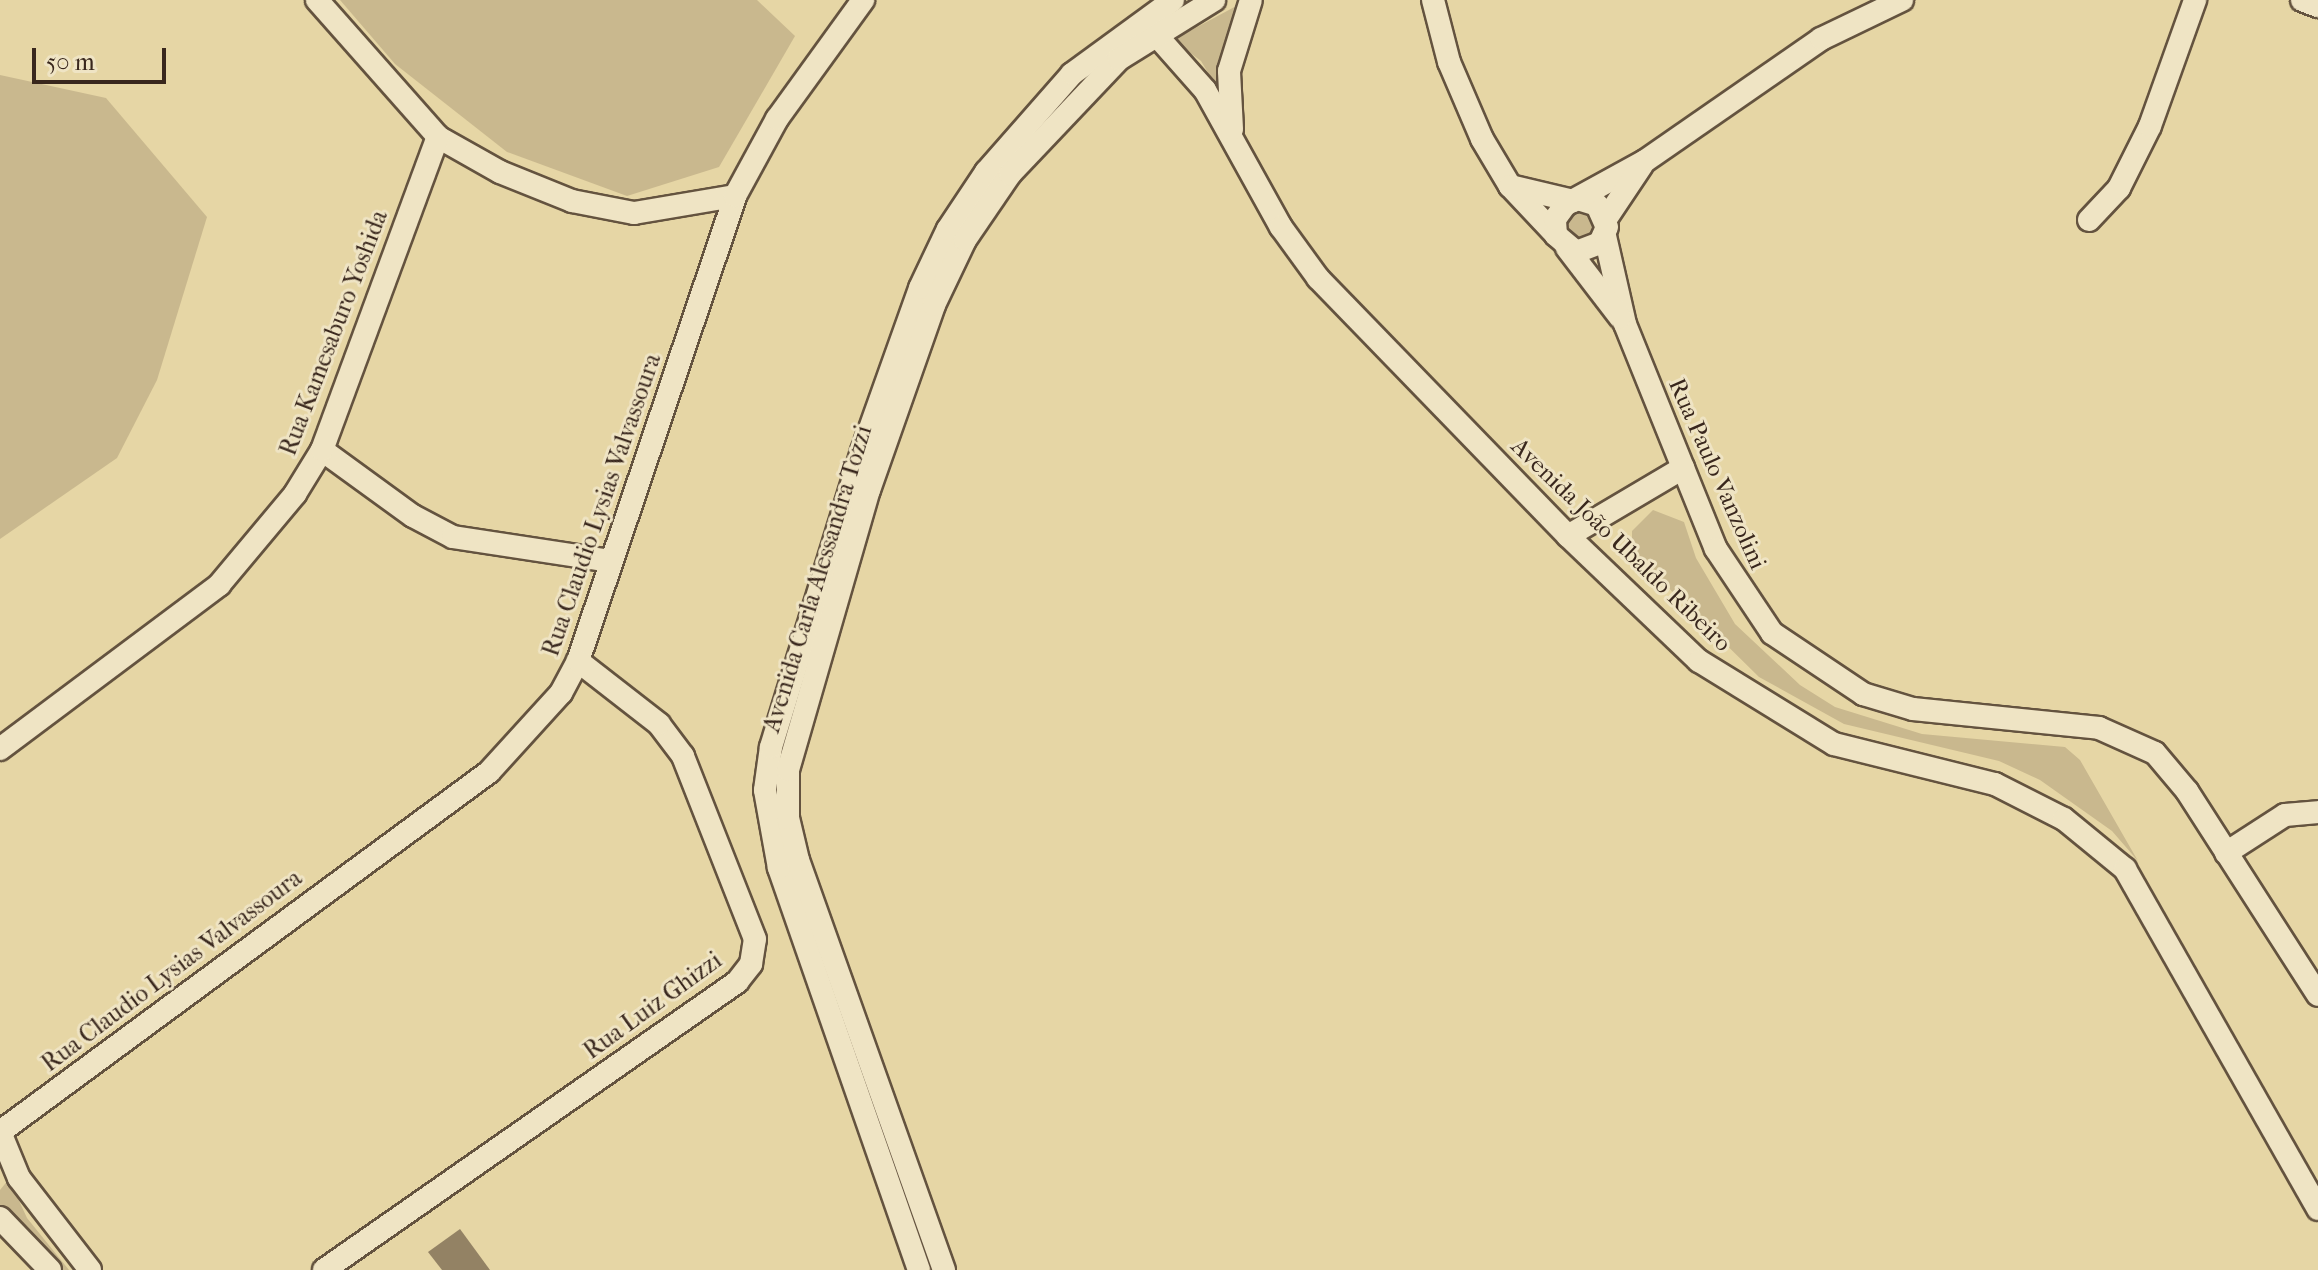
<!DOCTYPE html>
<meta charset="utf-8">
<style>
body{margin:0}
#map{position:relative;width:2318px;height:1270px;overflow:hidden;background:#e6d6a5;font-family:"IM FELL French Canon",serif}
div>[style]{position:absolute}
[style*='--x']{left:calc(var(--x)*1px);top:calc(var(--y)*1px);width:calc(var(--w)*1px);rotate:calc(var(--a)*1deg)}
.green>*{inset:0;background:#c9b88e}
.round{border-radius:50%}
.building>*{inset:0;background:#938264}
.roads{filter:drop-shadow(2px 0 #64533f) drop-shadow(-2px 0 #64533f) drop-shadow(0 2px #64533f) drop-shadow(0 -2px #64533f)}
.minor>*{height:22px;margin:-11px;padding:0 11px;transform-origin:11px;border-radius:11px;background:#efe4c4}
span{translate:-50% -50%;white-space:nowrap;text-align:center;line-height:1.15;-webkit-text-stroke:6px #efe4c4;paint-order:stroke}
.street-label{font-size:24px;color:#39271d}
.scale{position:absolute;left:32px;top:48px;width:134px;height:36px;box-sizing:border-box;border:4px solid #39271d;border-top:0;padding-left:10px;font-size:24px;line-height:28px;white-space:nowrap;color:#39271d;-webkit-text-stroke:6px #efe4c4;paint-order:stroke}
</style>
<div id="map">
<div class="green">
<i style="clip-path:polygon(340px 0,757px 0,795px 36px,719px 167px,627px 196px,507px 152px,395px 64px)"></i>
<i style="clip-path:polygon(1240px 4px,1223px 47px,1216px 86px,1201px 61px,1173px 40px)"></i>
<i style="clip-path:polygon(0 75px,106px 98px,207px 217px,157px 380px,117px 458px,0 539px)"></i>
<i class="round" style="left:1562px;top:208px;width:34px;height:34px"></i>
<i style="clip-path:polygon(1653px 510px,1684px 522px,1696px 558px,1735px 624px,1800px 685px,1835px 707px,1922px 734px,2065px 747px,2080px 760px,2138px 861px,2112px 831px,2040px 780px,1999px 761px,1844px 724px,1759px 677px,1632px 552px,1632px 531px)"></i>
<i style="clip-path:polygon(9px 1179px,27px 1218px,69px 1270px,60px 1270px,0 1208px,0 1190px)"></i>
</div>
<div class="building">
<i style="clip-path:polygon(460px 1229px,490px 1270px,442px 1270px,428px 1252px)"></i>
</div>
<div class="roads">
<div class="minor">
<i style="--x:317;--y:0;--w:183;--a:48.5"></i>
<i style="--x:438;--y:137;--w:71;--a:29.4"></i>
<i style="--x:500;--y:172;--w:78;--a:21.9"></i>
<i style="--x:572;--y:201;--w:63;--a:11"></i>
<i style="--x:634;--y:213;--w:102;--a:-9.6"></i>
<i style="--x:1433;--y:0;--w:64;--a:75.5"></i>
<i style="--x:1449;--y:62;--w:84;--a:66.8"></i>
<i style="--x:1482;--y:139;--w:55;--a:59.2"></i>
<i style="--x:1510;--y:186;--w:67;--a:46.8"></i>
<i style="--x:2302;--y:0;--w:17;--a:21"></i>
<i style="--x:1157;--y:36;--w:72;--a:48.4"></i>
<i style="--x:1205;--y:90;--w:157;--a:61"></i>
<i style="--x:1281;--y:227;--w:63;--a:54"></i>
<i style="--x:1318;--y:278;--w:359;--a:45.9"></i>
<i style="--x:1568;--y:536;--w:181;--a:43.7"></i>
<i style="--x:1699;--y:661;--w:158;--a:31.6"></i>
<i style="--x:1834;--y:744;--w:166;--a:14"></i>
<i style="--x:1995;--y:784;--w:77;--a:26.9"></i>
<i style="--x:2064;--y:819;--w:79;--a:39.3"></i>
<i style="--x:2125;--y:869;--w:391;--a:60.4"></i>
<i style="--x:1232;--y:129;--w:58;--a:-93"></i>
<i style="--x:1229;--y:71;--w:74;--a:-72.8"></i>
<i style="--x:1510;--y:186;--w:65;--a:13.4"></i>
<i style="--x:1581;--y:200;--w:17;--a:17"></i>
<i style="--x:1597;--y:205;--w:24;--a:66"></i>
<i style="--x:1607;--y:227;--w:17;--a:114"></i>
<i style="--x:1600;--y:243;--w:26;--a:159"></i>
<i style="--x:1576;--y:252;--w:26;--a:-140"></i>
<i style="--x:1556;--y:235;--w:16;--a:-94"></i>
<i style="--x:1555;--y:219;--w:17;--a:-54"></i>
<i style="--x:1565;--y:205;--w:91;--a:-28.8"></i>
<i style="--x:1645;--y:161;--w:214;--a:-34.7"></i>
<i style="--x:1821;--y:39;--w:90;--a:-25.7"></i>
<i style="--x:1606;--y:219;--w:65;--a:-56.3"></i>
<i style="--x:2089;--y:220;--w:44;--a:-46.8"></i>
<i style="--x:2119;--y:188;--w:69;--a:-63.4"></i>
<i style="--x:2150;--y:126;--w:134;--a:-70.3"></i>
<i style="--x:1605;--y:236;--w:90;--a:77.2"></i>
<i style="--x:1625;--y:324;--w:243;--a:68"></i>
<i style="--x:1716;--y:549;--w:101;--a:56.3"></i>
<i style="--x:1772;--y:633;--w:110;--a:33.8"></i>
<i style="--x:1863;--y:694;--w:52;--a:16.7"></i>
<i style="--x:1913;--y:709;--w:187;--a:5.8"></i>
<i style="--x:2099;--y:728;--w:61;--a:24.1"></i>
<i style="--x:2155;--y:753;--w:50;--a:49.9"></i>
<i style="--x:2187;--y:791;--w:242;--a:57.3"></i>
<i style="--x:1567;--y:248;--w:87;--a:52.5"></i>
<i style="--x:322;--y:450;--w:112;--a:36"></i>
<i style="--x:413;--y:516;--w:45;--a:27.7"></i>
<i style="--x:453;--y:537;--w:159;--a:8.7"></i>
<i style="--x:1568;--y:536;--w:134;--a:-30.6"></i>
<i style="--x:0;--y:749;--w:274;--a:-36.8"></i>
<i style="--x:219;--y:585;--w:119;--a:-50.1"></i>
<i style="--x:295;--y:494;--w:52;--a:-58.5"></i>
<i style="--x:322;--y:450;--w:334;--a:-69.7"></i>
<i style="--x:2226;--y:853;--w:70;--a:-32.8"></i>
<i style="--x:2285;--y:815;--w:33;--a:-5"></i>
<i style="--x:0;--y:1132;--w:607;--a:-36.36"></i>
<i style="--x:489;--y:772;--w:107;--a:-47.7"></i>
<i style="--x:561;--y:693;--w:36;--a:-62"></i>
<i style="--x:578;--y:661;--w:491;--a:-71.3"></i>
<i style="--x:735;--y:196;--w:88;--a:-61.4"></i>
<i style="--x:777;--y:119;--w:147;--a:-54.1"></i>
<i style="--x:0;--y:1132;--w:50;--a:67.6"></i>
<i style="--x:19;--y:1178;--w:116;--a:52.3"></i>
<i style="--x:0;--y:1218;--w:72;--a:46.1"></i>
<i style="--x:324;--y:1270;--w:504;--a:-34.89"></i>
<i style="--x:737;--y:982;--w:23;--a:-52"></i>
<i style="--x:751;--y:964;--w:25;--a:-81"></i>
<i style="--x:755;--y:939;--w:197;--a:-111.5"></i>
<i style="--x:683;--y:756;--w:40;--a:-127"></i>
<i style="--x:659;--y:724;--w:103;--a:-142.1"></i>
<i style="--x:919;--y:1270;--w:426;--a:-109.2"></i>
<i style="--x:779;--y:868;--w:79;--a:-100.2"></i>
<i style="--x:765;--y:790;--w:43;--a:-82.1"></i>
<i style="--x:771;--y:747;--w:307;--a:-72.9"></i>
<i style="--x:861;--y:454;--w:176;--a:-70.4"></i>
<i style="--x:920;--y:288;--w:65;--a:-64.6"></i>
<i style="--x:948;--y:229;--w:69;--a:-56.3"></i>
<i style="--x:986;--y:172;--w:130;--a:-48.7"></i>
<i style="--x:1072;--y:74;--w:125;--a:-36.2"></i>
<i style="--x:944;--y:1270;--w:435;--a:-109.6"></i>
<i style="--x:798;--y:860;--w:43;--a:-103.4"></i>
<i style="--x:788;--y:818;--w:48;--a:-90"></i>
<i style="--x:788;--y:770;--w:291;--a:-73.9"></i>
<i style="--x:869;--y:490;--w:196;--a:-70.6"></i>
<i style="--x:934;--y:305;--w:72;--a:-64.5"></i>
<i style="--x:965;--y:240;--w:80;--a:-55.7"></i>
<i style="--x:1010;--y:174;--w:158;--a:-46.5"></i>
<i style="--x:1119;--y:59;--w:112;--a:-31.8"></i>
</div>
</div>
<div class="street-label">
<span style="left:334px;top:333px;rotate:-69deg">Rua Kamesaburo Yoshida</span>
<span style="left:1717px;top:474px;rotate:66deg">Rua Paulo Vanzolini</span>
<span style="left:602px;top:505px;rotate:-71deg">Rua Claudio Lysias Valvassoura</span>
<span style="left:1621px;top:545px;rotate:44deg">Avenida João Ubaldo Ribeiro</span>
<span style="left:818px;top:579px;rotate:-73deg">Avenida Carla Alessandra Tozzi</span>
<span style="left:172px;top:971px;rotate:-37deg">Rua Claudio Lysias Valvassoura</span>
<span style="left:653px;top:1006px;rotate:-36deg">Rua Luiz Ghizzi</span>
</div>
<div class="scale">50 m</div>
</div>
